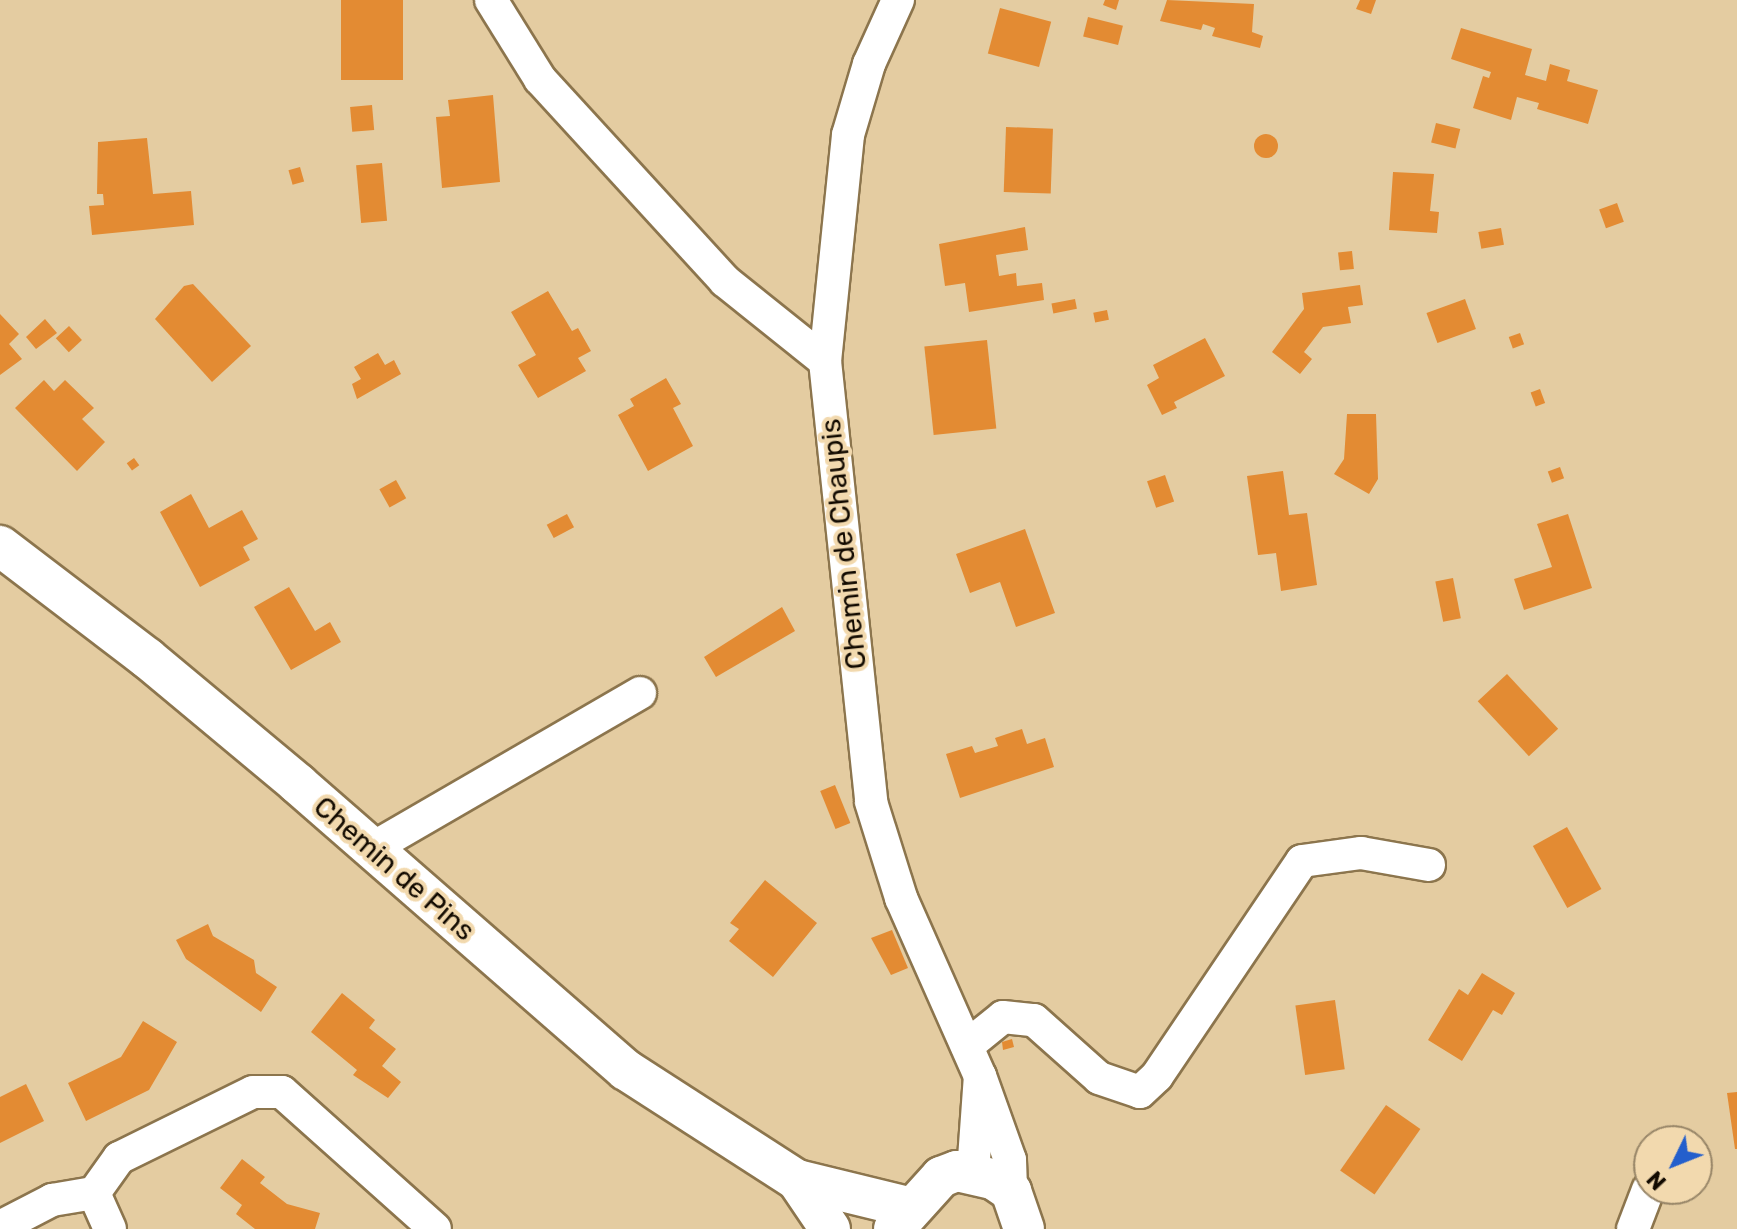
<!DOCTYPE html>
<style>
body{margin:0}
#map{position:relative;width:1737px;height:1229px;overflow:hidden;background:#e4cca1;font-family:Rubik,sans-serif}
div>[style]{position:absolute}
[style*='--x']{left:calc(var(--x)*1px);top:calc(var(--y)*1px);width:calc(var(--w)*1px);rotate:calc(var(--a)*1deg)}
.building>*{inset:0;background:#e38b33;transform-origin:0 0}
.round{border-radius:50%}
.roads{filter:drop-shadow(2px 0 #8c754d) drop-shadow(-2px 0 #8c754d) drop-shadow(0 2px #8c754d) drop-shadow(0 -2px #8c754d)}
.minor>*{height:32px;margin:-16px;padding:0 16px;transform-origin:16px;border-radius:16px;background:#fff}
.tertiary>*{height:40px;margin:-20px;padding:0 20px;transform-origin:20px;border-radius:20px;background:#fff}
span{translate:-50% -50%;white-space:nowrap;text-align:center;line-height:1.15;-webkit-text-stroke:8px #f2d9ae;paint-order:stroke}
.street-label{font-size:28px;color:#120a00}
.north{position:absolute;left:1633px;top:1125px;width:80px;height:80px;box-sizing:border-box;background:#f2d9ae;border:2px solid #988668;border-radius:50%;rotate:227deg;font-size:22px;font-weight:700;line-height:32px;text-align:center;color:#120a00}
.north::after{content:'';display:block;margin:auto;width:28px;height:36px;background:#245fcc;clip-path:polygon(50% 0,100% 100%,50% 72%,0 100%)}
</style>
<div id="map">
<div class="building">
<i style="left:341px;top:0;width:62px;height:80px"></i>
<i style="clip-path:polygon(1105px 0,1119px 0,1116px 10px,1103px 5px)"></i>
<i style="clip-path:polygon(1167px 0,1254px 4px,1252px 32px,1263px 36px,1260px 48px,1212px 36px,1215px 28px,1203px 24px,1201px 30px,1160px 21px)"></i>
<i style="clip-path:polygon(1360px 0,1376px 0,1371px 14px,1356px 9px)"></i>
<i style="left:1000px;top:8px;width:53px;height:47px;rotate:15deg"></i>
<i style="left:1088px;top:17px;width:36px;height:20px;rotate:14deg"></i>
<i style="clip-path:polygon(1461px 28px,1532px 49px,1525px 75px,1546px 81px,1550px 64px,1570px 70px,1567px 81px,1598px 90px,1588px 124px,1537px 109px,1539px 103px,1517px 97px,1511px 120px,1473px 108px,1483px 76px,1489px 78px,1491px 72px,1451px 59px)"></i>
<i style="clip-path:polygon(493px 95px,500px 182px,442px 188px,436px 117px,450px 116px,448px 100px)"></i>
<i style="left:372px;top:105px;width:25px;height:22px;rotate:85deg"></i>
<i style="left:1436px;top:123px;width:25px;height:20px;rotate:14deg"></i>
<i style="left:1006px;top:127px;width:47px;height:65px;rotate:2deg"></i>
<i class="round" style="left:1254px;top:134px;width:24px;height:24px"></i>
<i style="clip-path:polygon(147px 138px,153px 194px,191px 191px,194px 225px,92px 235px,89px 206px,104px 205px,103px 194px,97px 194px,98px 142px)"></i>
<i style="left:382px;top:163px;width:58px;height:26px;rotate:85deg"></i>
<i style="left:300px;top:167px;width:15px;height:12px;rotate:74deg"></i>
<i style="clip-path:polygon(1393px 172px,1434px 174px,1430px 211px,1439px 212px,1437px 233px,1389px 230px)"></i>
<i style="left:1617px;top:203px;width:20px;height:19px;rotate:70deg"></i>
<i style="clip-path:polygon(1025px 227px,1028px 250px,996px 255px,999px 276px,1016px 273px,1017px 286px,1042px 283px,1044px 300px,969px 312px,965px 283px,945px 286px,939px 244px)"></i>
<i style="left:1501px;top:228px;width:17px;height:23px;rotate:80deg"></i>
<i style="left:1352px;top:251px;width:18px;height:14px;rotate:84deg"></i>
<i style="clip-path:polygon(193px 284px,251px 346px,212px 382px,155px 319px,184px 286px)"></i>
<i style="clip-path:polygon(1360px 285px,1363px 305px,1348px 307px,1351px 323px,1323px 327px,1304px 352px,1312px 359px,1300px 374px,1272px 352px,1304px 309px,1302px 293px)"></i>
<i style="clip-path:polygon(548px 291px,572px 331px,578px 328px,591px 351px,578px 358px,586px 371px,538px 398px,518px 365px,536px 355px,511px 312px)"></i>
<i style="left:1075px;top:299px;width:10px;height:24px;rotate:79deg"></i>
<i style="left:1465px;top:299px;width:32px;height:41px;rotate:70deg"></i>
<i style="left:1107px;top:310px;width:10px;height:14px;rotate:79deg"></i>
<i style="clip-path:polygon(0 314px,19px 334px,9px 344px,22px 359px,0 375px)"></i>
<i style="clip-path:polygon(45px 319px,57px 333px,36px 349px,26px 337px)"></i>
<i style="left:69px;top:326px;width:19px;height:18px;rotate:47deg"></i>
<i style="left:1520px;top:333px;width:12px;height:12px;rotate:70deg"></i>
<i style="clip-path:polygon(1205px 338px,1225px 376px,1174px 402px,1177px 408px,1162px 415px,1147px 385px,1159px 378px,1153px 365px)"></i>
<i style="left:987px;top:340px;width:89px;height:63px;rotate:84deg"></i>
<i style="clip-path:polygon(378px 353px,385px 365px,394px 360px,401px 374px,357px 399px,352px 384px,361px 379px,354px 367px)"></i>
<i style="clip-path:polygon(666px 378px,681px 404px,673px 408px,693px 446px,648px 471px,618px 415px,634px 406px,630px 399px)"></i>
<i style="clip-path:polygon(44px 380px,54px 391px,65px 380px,94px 408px,82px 419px,105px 442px,77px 471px,15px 408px)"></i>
<i style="left:1540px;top:389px;width:15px;height:10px;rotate:70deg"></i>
<i style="clip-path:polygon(1347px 414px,1376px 414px,1378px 479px,1369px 494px,1334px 474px,1344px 459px)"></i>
<i style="left:134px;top:458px;width:9px;height:9px;rotate:54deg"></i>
<i style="left:1560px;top:467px;width:12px;height:13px;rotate:70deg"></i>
<i style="clip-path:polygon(1283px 471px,1289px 515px,1307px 513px,1317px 585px,1281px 591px,1276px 553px,1258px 555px,1247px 476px)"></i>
<i style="left:1165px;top:475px;width:28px;height:19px;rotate:71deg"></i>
<i style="left:396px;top:480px;width:21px;height:19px;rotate:61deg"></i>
<i style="clip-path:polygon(191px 494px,209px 528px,242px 510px,258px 539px,243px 547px,250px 560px,200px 587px,160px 512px)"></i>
<i style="left:567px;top:514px;width:15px;height:23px;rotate:62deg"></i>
<i style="clip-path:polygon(1568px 514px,1592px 588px,1524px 610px,1514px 579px,1552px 567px,1537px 524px)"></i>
<i style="clip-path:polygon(1025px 529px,1055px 613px,1016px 627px,1000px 582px,970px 593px,956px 554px)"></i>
<i style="left:1453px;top:578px;width:41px;height:18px;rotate:79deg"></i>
<i style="clip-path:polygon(289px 587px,315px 631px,330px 622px,341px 642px,291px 670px,254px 607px)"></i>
<i style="clip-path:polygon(782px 607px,795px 631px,716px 677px,704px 657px)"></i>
<i style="left:1507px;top:674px;width:75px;height:40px;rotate:47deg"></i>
<i style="clip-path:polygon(1022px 729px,1027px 744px,1045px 738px,1054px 767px,960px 798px,946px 754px,972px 746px,975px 753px,998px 746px,995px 738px)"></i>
<i style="left:835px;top:785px;width:41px;height:16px;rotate:68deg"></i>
<i style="left:1567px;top:827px;width:71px;height:39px;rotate:61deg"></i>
<i style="clip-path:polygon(765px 880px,817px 923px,773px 977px,729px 941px,739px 929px,730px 923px)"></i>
<i style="clip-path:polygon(208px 924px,213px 936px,254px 960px,256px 973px,277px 987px,261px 1012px,186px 959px,176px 940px)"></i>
<i style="clip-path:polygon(892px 930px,908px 968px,891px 975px,871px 938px)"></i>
<i style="clip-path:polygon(1482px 973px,1515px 993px,1502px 1015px,1493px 1010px,1462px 1061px,1428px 1040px,1459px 989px,1468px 995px)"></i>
<i style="clip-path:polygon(342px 993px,375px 1020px,369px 1028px,396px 1049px,382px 1066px,401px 1082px,388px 1098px,353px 1075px,357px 1070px,311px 1032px)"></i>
<i style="left:1335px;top:1000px;width:70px;height:40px;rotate:82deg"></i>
<i style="clip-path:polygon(143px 1021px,177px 1042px,149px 1090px,86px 1121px,68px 1083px,121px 1057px)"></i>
<i style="clip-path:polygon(1012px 1039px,1014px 1047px,1003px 1050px,1002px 1042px)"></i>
<i style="clip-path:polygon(26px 1084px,44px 1121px,0 1143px,0 1097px)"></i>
<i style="clip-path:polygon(1737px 1092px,1737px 1149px,1735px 1149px,1727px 1093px)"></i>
<i style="left:1386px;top:1105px;width:42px;height:80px;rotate:35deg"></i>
<i style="clip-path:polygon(242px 1159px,265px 1177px,260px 1183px,287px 1204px,320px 1213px,315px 1229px,255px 1229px,236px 1214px,242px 1205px,220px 1188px)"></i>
</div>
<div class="roads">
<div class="minor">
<i style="--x:491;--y:0;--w:93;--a:58.2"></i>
<i style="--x:540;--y:79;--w:274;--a:47.5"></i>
<i style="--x:725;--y:281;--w:128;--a:38.7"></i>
<i style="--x:898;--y:0;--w:70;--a:114.4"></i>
<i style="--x:869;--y:64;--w:74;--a:106.5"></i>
<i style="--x:848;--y:135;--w:227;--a:95.8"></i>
<i style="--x:825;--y:361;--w:443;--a:84"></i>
<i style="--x:871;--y:802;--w:101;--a:72.6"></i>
<i style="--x:901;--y:898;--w:195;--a:66.1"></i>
<i style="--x:371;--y:849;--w:311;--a:-30.1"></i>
<i style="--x:967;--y:1046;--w:46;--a:-38.9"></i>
<i style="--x:1003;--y:1017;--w:31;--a:6"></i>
<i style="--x:1034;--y:1020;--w:87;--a:41.7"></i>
<i style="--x:1099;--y:1078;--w:43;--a:18.9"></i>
<i style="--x:1140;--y:1092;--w:23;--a:-43"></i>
<i style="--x:1157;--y:1076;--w:259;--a:-56"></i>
<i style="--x:1302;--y:861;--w:60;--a:-7.7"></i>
<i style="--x:1361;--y:853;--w:69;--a:10"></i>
<i style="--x:973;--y:1173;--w:97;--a:-85.9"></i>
<i style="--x:980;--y:1076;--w:89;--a:70.3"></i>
<i style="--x:1010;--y:1160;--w:31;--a:88"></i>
<i style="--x:94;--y:1193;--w:39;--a:66"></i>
<i style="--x:0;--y:1227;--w:59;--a:-27.4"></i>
<i style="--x:52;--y:1200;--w:43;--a:-9.5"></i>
<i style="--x:94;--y:1193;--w:43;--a:-54.5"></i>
<i style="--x:119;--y:1158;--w:149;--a:-26.2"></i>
<i style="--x:253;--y:1092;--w:29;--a:0"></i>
<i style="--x:282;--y:1092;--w:205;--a:41.8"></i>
<i style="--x:1633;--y:1229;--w:42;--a:-69"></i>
</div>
<div class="tertiary">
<i style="--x:0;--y:546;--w:185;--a:37.3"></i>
<i style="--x:147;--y:658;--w:197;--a:39.8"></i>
<i style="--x:298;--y:784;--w:435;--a:41.1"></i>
<i style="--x:626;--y:1070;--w:203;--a:32.8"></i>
<i style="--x:797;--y:1180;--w:118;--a:13.7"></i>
<i style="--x:797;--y:1180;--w:59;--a:56"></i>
<i style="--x:894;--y:1229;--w:70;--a:-47.9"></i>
<i style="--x:941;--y:1177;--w:17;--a:-21"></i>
<i style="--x:957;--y:1171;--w:37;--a:13"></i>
<i style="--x:993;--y:1179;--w:22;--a:34"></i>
<i style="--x:1011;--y:1191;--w:40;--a:71.1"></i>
</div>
</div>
<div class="street-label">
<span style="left:844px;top:544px;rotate:-96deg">Chemin de Chaupis</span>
<span style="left:394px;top:869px;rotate:41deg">Chemin de Pins</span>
</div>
<div class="north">N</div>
</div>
